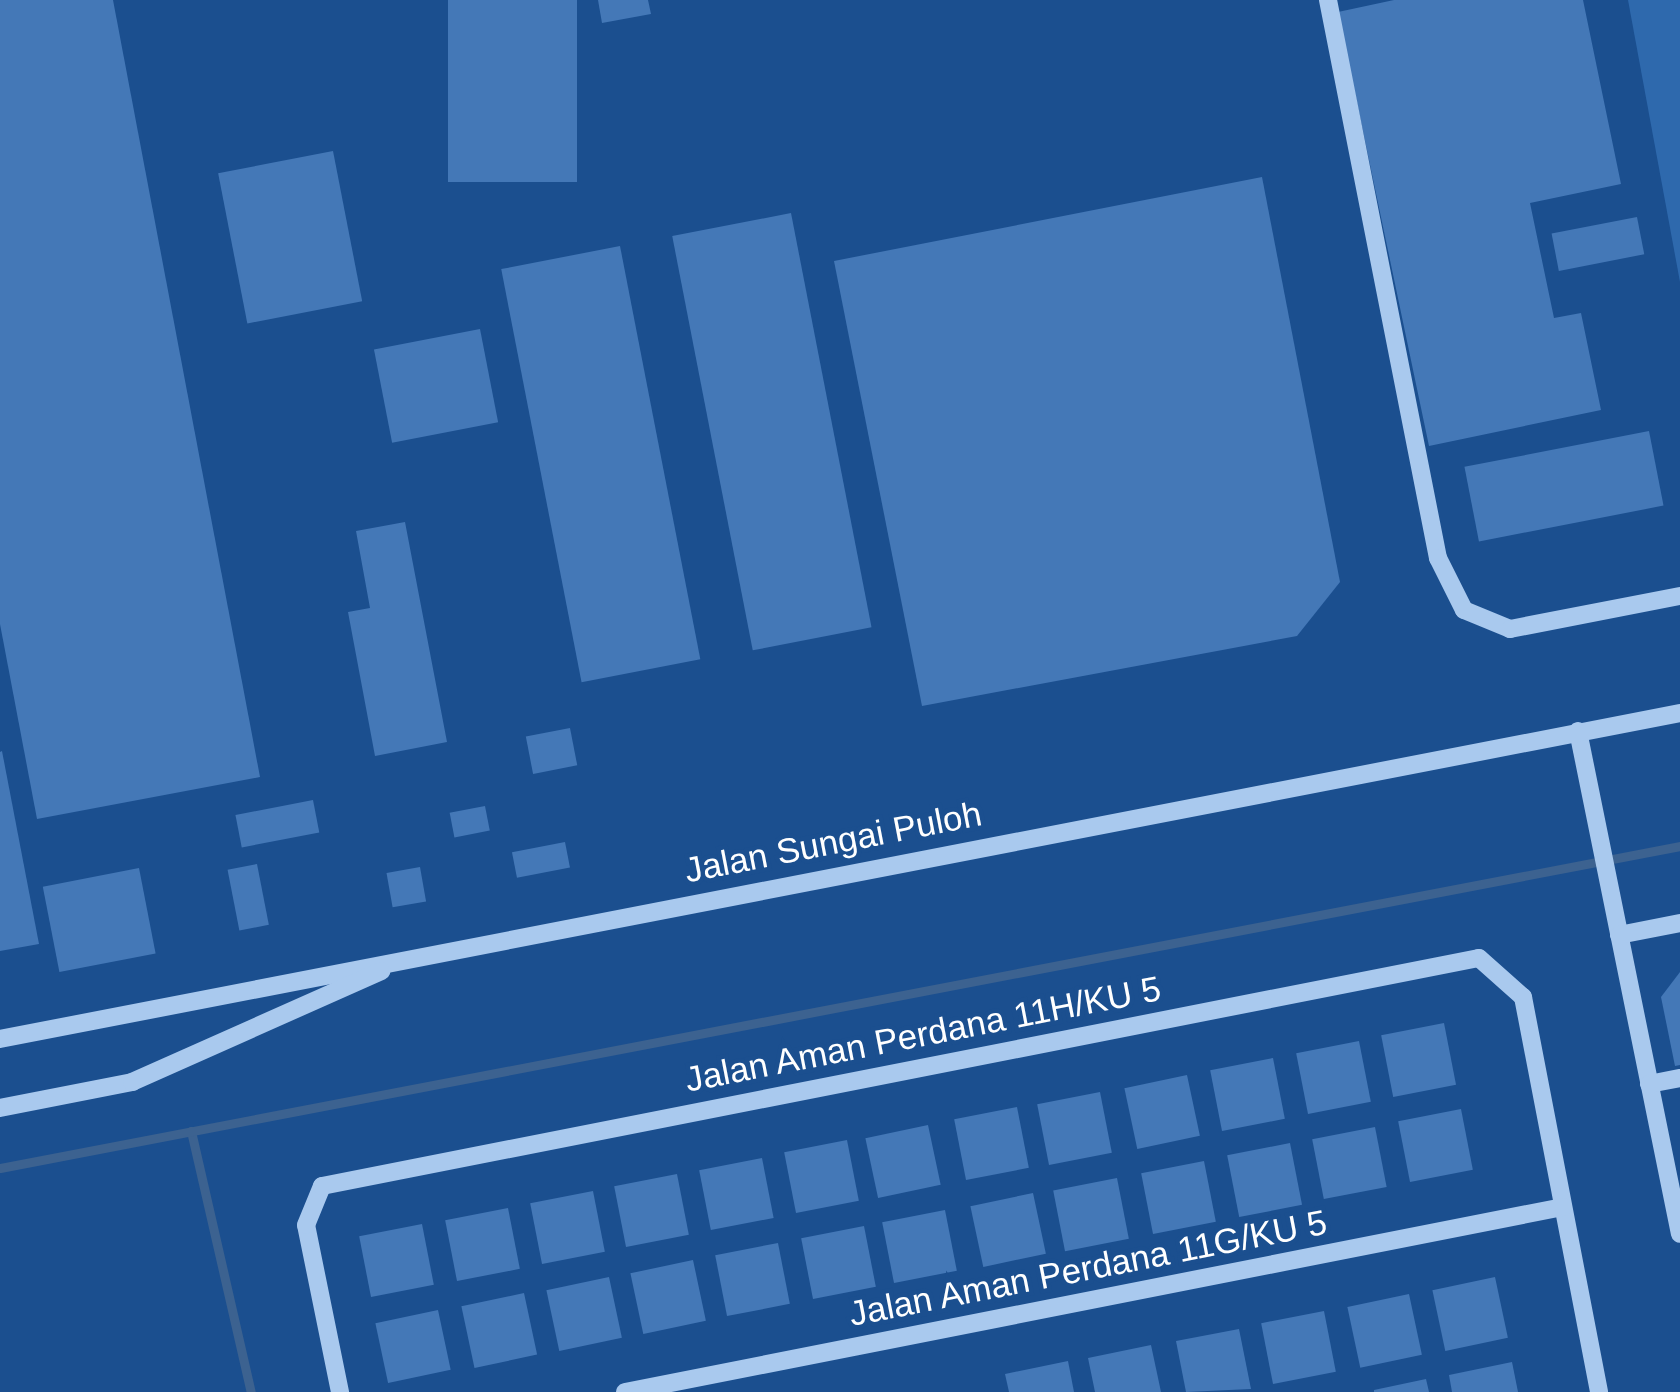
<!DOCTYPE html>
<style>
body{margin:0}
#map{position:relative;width:1680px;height:1392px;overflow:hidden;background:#1b4f8f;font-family:Arial,sans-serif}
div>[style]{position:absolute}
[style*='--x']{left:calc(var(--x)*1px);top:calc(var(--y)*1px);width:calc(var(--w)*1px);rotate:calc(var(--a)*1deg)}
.green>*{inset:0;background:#2e69ad}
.stream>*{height:9px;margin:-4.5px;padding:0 4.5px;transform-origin:4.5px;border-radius:4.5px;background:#3c6290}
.building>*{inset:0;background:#4478b7;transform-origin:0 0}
.minor>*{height:18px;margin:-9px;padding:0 9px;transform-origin:9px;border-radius:9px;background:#a9c9ee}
span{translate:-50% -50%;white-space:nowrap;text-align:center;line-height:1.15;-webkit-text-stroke:9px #1b4f8f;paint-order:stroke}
.street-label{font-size:35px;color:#fff}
</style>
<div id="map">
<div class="green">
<i style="clip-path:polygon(1628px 0,1680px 0,1680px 282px)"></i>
</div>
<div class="stream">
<i style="--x:191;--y:1131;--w:268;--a:77.1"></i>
<i style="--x:0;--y:1168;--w:1711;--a:-10.85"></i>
</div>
<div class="building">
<i style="clip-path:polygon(0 0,113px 0,260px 777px,37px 819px,0 624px)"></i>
<i style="left:448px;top:0;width:129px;height:182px"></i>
<i style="clip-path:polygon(598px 0,648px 0,651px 14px,602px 23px)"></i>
<i style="clip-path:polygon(1394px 0,1583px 0,1621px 184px,1530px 203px,1554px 318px,1581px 313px,1601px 410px,1429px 446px,1338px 12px)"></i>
<i style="left:333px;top:151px;width:153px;height:117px;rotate:79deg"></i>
<i style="clip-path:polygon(1262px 177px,1340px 582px,1297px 636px,922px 706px,834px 261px)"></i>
<i style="left:791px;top:213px;width:422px;height:121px;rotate:79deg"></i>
<i style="left:1637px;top:217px;width:38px;height:87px;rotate:79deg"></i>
<i style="left:620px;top:246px;width:421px;height:121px;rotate:79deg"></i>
<i style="left:480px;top:329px;width:95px;height:108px;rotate:79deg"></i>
<i style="left:1649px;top:431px;width:76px;height:188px;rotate:79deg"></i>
<i style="clip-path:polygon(405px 522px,447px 742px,375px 756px,348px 612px,370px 608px,356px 531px)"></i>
<i style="left:570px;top:728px;width:38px;height:45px;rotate:79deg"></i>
<i style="clip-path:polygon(2px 751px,39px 944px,0 951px,0 752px)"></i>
<i style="left:313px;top:800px;width:33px;height:79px;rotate:79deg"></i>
<i style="left:485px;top:806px;width:25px;height:36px;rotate:79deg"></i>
<i style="left:565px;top:842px;width:26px;height:54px;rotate:79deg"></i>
<i style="left:257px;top:864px;width:62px;height:30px;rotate:79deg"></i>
<i style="left:420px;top:867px;width:35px;height:34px;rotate:80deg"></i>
<i style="left:139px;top:868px;width:87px;height:98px;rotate:79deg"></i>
<i style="clip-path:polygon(1680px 972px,1680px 1065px,1675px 1066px,1661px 997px)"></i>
<i style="left:1444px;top:1023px;width:63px;height:64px;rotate:79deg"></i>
<i style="left:1359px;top:1041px;width:62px;height:64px;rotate:79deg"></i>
<i style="left:1273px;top:1058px;width:62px;height:64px;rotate:79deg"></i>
<i style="left:1187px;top:1075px;width:62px;height:64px;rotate:78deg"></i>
<i style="left:1100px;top:1092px;width:62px;height:64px;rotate:79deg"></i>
<i style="left:1017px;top:1107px;width:62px;height:64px;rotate:79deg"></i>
<i style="left:1461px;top:1109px;width:62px;height:64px;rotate:79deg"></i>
<i style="left:928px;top:1125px;width:61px;height:64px;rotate:78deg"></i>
<i style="left:1375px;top:1127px;width:61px;height:64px;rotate:79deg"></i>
<i style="left:847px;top:1140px;width:62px;height:64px;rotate:79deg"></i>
<i style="left:1290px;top:1143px;width:63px;height:64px;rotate:79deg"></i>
<i style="left:762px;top:1158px;width:61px;height:64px;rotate:79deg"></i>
<i style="left:1204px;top:1161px;width:62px;height:64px;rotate:79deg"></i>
<i style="left:677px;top:1174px;width:62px;height:64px;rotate:79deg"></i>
<i style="left:1117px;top:1178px;width:62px;height:65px;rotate:79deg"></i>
<i style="left:593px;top:1191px;width:62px;height:64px;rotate:79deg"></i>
<i style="left:1033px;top:1193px;width:62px;height:64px;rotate:78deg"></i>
<i style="left:508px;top:1208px;width:62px;height:64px;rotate:79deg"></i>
<i style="left:945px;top:1210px;width:62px;height:64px;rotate:79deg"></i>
<i style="left:422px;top:1224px;width:62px;height:64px;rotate:79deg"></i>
<i style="left:864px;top:1226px;width:62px;height:64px;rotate:79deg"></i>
<i style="left:778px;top:1243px;width:62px;height:64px;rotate:79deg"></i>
<i style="left:693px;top:1260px;width:62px;height:64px;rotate:78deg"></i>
<i style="left:609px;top:1277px;width:62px;height:64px;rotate:78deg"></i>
<i style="left:1495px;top:1277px;width:62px;height:64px;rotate:78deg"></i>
<i style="left:524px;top:1293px;width:63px;height:64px;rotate:78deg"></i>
<i style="left:1409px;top:1294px;width:62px;height:63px;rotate:78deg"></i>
<i style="left:438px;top:1310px;width:61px;height:64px;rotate:78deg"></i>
<i style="left:1324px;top:1311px;width:62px;height:64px;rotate:79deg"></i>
<i style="clip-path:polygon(1239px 1329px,1251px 1389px,1186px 1392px,1176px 1341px)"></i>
<i style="clip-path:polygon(1151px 1345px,1161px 1392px,1095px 1392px,1088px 1358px)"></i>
<i style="clip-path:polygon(1068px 1361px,1074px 1392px,1009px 1392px,1005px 1374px)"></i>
<i style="clip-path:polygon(1512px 1362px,1518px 1392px,1452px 1392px,1449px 1375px)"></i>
<i style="clip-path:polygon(1426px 1379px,1429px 1392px,1374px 1392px,1374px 1390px)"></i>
</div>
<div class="minor">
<i style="--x:1328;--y:0;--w:569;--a:78.85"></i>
<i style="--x:1438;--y:558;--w:58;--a:63.4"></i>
<i style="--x:1464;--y:610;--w:50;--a:22.4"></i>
<i style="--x:1510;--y:629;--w:173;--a:-11"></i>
<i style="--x:1578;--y:731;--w:513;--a:78.54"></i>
<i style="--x:1619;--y:935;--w:62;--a:-11.1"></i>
<i style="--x:0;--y:1039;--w:1711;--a:-10.98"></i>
<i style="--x:1649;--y:1084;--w:32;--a:-11"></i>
<i style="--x:0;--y:1108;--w:135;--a:-11.1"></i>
<i style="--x:132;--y:1082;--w:273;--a:-24"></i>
<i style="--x:340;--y:1392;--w:170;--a:-101.5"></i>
<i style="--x:306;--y:1225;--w:42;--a:-67.7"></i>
<i style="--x:322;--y:1186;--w:1179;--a:-11.15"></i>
<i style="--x:1479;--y:958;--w:59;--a:41.6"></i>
<i style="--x:1523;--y:997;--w:402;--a:79.1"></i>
<i style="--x:625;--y:1392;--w:956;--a:-11.16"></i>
</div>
<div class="street-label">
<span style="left:833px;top:842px;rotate:-11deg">Jalan Sungai Puloh</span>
<span style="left:923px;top:1034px;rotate:-11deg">Jalan Aman Perdana 11H/KU 5</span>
<span style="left:1088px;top:1268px;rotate:-11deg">Jalan Aman Perdana 11G/KU 5</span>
</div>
</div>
